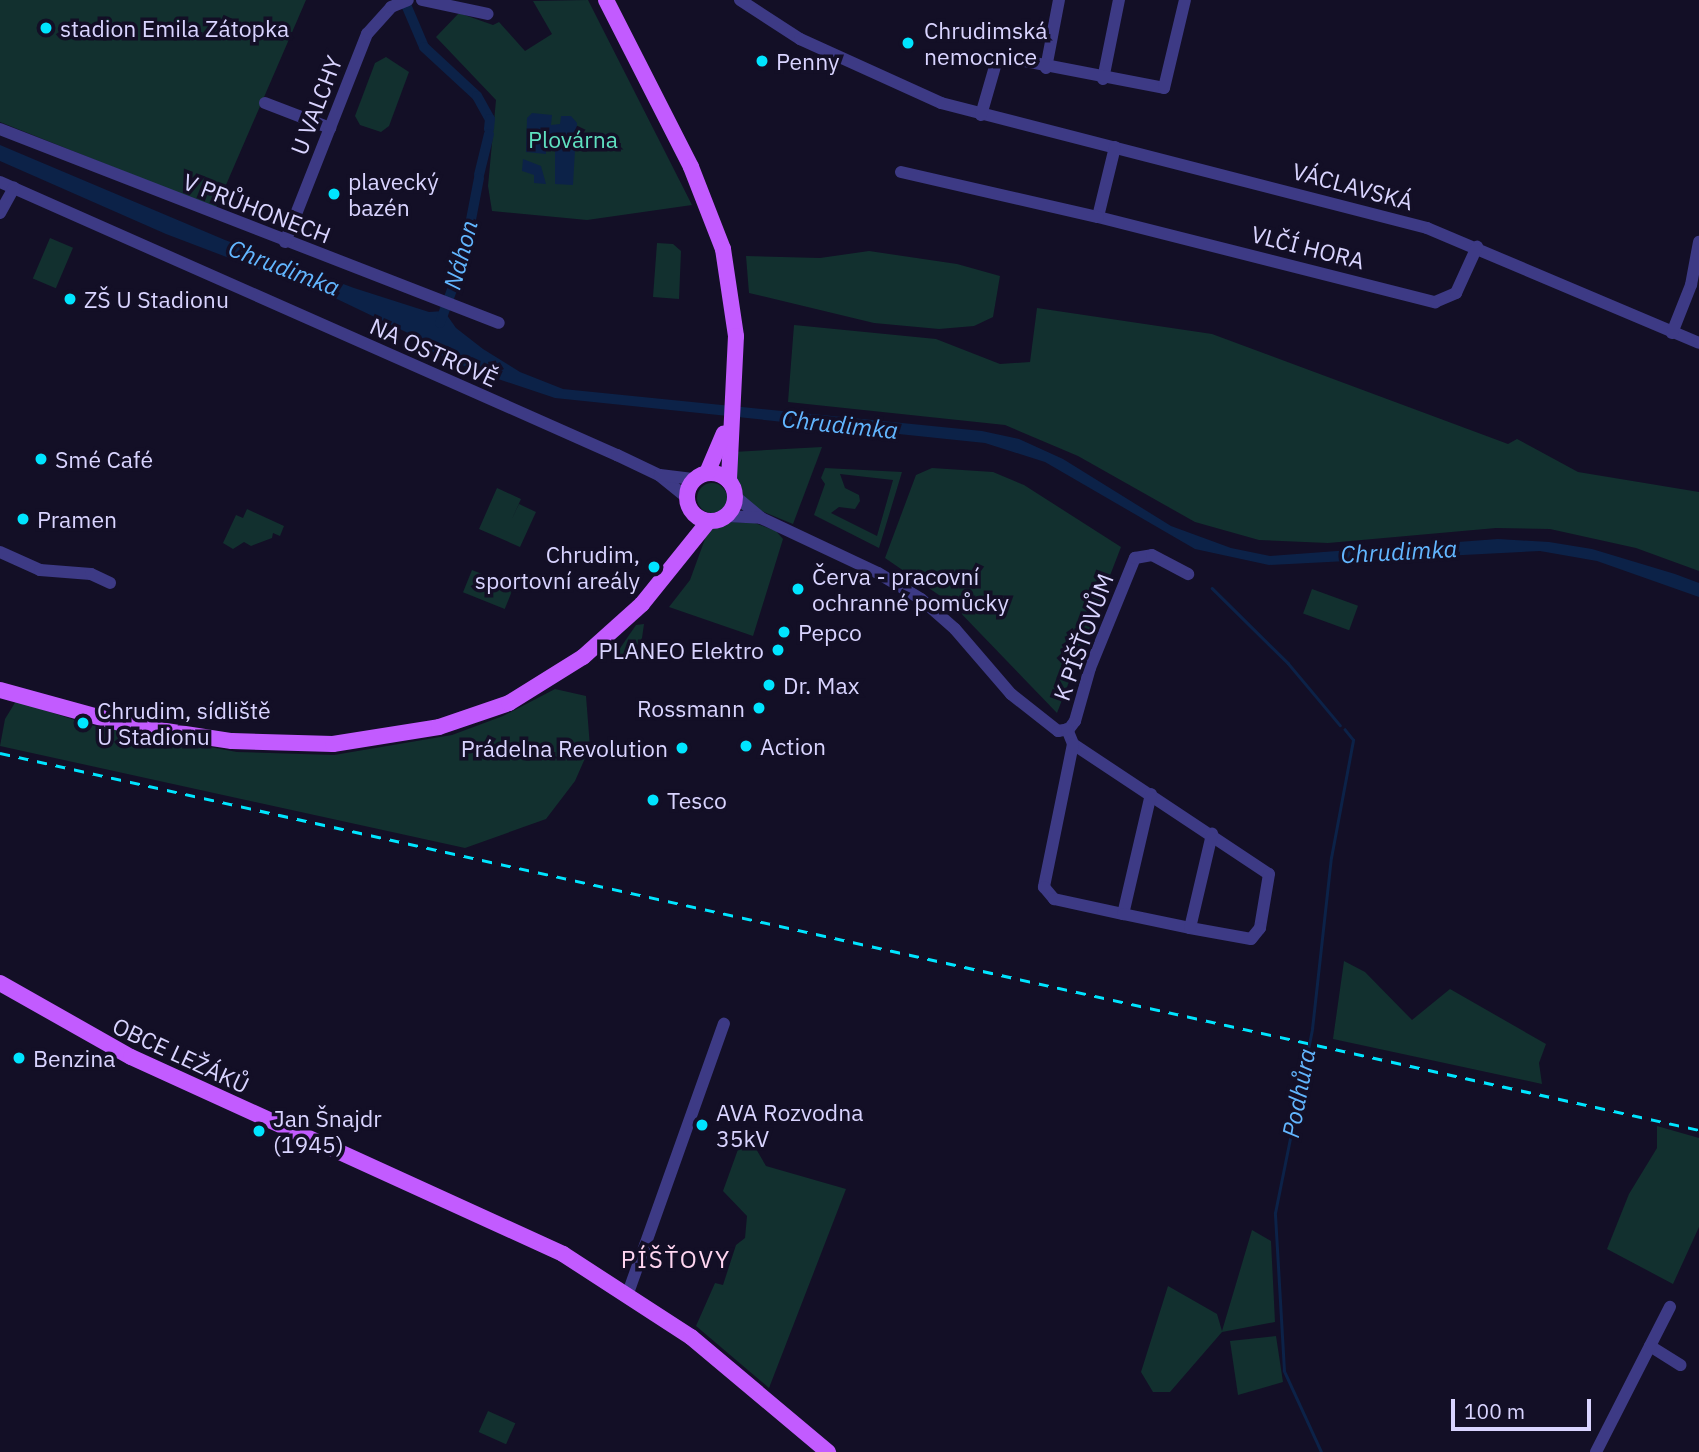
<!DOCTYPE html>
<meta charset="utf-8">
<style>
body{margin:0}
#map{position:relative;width:1699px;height:1452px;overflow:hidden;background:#130f26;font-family:"IBM Plex Sans",sans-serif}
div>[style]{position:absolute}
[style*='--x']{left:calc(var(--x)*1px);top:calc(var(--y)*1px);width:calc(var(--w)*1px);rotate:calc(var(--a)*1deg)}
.green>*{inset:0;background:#12302f;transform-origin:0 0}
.round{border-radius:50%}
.water>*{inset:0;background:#0c2248}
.stream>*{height:2.5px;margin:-1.25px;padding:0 1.25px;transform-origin:1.25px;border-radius:1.25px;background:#0c2248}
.canal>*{height:10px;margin:-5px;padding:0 5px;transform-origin:5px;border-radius:5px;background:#0c2248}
.minor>*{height:12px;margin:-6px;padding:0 6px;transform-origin:6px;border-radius:6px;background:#3d3a85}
.major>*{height:16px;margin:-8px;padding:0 8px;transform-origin:8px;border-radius:8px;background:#c25bff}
.major>.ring{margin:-8px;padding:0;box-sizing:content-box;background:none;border:16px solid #c25bff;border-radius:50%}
.rail>*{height:2.5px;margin-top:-1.25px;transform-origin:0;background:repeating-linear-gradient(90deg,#00e5ff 0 10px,transparent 0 19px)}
.dots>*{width:19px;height:19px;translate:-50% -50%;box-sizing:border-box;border:4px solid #130f26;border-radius:50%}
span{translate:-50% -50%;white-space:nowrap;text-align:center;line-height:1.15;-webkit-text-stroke:7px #130f26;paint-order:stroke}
.poi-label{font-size:23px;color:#d9d4ff}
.left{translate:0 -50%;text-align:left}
.right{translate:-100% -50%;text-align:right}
.street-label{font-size:23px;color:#d9d4ff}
.park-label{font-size:23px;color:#5fe0c0}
.water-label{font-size:24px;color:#62b6ff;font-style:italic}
.neighbourhood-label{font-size:24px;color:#ffd6f0;letter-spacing:2px}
.scale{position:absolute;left:1451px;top:1399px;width:140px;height:32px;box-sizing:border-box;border:4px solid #d9d4ff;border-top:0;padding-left:9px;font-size:21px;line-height:24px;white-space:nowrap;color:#d9d4ff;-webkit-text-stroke:5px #130f26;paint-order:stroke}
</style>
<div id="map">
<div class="green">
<i style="clip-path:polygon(0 0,306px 0,216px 208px,0 122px)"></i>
<i style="clip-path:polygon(588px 0,692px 205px,587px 220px,492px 211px,488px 186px,496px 100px,436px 37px,459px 13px,493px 25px,499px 22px,525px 51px,552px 34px,533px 1px)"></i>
<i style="clip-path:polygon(386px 57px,409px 72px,389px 126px,381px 132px,360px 125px,355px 116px,375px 63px)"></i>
<i style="left:50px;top:238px;width:25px;height:44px;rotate:23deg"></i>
<i style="clip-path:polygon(657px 243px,673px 244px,681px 251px,679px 299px,653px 297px)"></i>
<i style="clip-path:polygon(869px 251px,957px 264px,1000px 276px,993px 317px,974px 326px,939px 329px,874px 323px,749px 293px,746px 256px,820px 258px)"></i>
<i style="clip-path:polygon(1037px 308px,1212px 334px,1508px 444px,1517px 439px,1578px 472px,1699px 492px,1699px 571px,1636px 548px,1550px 529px,1496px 528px,1328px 543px,1259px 540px,1195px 522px,1078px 456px,1005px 425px,788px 402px,794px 325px,936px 339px,1000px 364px,1030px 362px)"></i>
<i style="clip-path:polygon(822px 447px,793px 524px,752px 507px,741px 497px,734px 480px,733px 452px)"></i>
<i style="clip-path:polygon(evenodd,825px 468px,902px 472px,879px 548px,814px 515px,825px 484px,821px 478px,825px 468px,840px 474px,893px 480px,877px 536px,831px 513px,839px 507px,855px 509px,860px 501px,859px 495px,845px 488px,840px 474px)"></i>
<i style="clip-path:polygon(932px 468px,993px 472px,1024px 485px,1121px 547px,1057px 713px,952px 604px,885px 558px,916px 475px)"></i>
<i class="round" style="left:697px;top:483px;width:30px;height:30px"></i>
<i style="clip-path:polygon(497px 488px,521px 499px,511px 521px,519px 504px,536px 512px,520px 547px,479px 529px)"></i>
<i style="clip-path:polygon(247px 509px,284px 526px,280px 536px,273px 533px,272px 538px,251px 546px,244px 542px,233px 549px,223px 543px,236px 515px,243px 518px)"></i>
<i style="clip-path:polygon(728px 522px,755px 523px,776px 531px,783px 539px,753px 636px,669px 607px,690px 580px,709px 528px)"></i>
<i style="left:472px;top:570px;width:45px;height:24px;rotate:22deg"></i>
<i style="left:1312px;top:589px;width:49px;height:26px;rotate:20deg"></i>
<i style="clip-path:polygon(644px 624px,642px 638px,628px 658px,614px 657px,636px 625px)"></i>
<i style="clip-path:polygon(555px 689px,586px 696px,590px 747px,575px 781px,546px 819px,465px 848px,0 746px,5px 719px,16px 701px,90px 725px,237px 752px,334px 755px,452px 735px,503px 716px)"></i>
<i style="clip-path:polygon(1344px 961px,1365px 972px,1412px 1020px,1450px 989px,1546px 1044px,1539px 1063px,1542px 1084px,1333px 1039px)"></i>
<i style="clip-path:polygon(1657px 1126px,1699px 1138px,1699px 1227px,1673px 1284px,1607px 1249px,1629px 1194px,1657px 1148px)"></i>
<i style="clip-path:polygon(745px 1130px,766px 1166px,846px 1189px,769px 1388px,696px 1326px,715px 1283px,723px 1285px,736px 1245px,745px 1238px,747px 1216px,723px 1191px)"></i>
<i style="clip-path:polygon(1252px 1230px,1271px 1241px,1275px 1322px,1222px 1332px,1170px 1392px,1153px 1392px,1141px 1372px,1168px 1286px,1217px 1314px,1222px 1331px)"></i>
<i style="clip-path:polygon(1276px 1336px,1283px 1382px,1238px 1395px,1230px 1341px)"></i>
<i style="left:488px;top:1411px;width:30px;height:23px;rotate:24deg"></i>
</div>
<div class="water">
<i style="clip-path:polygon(532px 113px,552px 115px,551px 125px,560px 124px,561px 116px,571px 116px,577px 123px,576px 144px,569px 149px,575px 150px,573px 185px,555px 184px,555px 140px,546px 141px,546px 154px,526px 152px,527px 118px)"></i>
<i style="clip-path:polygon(0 145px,225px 240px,354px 288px,429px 312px,444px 311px,456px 328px,483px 349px,520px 372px,563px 389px,982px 431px,1019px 439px,1063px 459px,1171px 526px,1231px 548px,1270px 556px,1498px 539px,1549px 542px,1592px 549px,1675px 574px,1699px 583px,1699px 597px,1597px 561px,1540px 551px,1269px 565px,1195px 549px,1045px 462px,985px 443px,555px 398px,480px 373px,430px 351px,408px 333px,337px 299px,166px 234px,0 161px)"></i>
<i style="clip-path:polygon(523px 159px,541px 166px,546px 184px,534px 183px,534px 175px,522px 171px)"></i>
</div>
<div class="stream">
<i style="--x:1212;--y:588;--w:107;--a:44.6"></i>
<i style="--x:1288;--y:663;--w:81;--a:50"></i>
<i style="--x:1321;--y:1452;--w:89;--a:-114.6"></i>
<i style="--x:1284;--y:1371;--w:158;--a:-93.3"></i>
<i style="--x:1275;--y:1213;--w:188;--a:-78.6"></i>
<i style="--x:1312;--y:1029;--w:172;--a:-83.7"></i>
<i style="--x:1331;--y:858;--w:120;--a:-79.4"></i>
<i style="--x:1353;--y:740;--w:13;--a:-129"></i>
</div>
<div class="canal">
<i style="--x:404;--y:0;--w:51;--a:66.9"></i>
<i style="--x:424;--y:47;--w:72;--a:42.8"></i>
<i style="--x:477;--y:96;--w:26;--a:61"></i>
<i style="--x:490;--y:119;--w:10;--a:96"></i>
<i style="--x:479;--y:175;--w:42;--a:-76.3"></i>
<i style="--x:440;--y:323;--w:71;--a:-70.3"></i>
<i style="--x:464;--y:256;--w:79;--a:-79.1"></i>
</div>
<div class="minor">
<i style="--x:422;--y:0;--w:67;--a:12"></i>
<i style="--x:740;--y:0;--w:72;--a:33"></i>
<i style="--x:800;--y:39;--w:155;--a:24.4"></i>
<i style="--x:941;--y:103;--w:502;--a:14.42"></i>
<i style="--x:1427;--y:228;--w:295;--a:22.9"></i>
<i style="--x:1046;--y:68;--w:69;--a:-79.2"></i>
<i style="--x:1103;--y:79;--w:81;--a:-78.6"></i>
<i style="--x:265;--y:103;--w:70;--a:21"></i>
<i style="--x:981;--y:115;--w:61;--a:-73.9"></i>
<i style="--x:998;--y:56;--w:169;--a:10.9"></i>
<i style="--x:1164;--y:88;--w:90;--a:-76.6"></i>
<i style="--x:0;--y:129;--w:535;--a:21.24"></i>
<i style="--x:1115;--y:147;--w:72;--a:103.7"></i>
<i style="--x:1098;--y:217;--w:348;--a:14.2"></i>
<i style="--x:1435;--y:302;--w:23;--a:-23"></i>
<i style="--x:1456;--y:293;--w:51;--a:-65.5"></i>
<i style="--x:901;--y:172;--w:202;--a:12.9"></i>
<i style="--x:0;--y:182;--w:675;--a:23.87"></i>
<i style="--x:617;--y:455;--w:47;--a:25.5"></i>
<i style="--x:659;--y:475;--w:35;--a:39"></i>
<i style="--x:0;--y:213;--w:29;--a:-61"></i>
<i style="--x:285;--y:242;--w:224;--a:-68.5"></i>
<i style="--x:367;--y:34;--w:36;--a:-48"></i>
<i style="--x:391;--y:7;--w:18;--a:-22"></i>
<i style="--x:1672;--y:333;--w:52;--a:-68.4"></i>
<i style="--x:1691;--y:285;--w:44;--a:-79.5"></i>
<i style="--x:660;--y:475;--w:35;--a:7"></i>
<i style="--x:735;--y:496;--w:34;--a:40"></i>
<i style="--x:761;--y:518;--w:129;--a:25.2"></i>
<i style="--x:878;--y:573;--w:50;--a:31.2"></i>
<i style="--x:921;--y:599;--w:45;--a:41.4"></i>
<i style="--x:955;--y:629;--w:86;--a:49.3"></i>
<i style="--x:1011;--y:694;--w:60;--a:38.2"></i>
<i style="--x:1058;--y:731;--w:11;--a:-10"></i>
<i style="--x:1069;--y:729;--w:10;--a:-53"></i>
<i style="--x:1075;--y:721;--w:55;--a:-74.2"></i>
<i style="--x:1090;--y:668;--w:119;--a:-67.8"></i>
<i style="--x:1135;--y:558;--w:17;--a:-10"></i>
<i style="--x:1152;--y:555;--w:41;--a:27.8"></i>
<i style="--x:727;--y:516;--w:34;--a:3"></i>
<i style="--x:0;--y:552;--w:44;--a:24.2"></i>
<i style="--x:40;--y:570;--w:51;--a:4.5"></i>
<i style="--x:91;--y:574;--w:21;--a:25"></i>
<i style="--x:1067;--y:729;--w:16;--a:68"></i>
<i style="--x:1073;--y:744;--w:235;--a:33.6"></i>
<i style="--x:1269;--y:874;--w:55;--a:99.5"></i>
<i style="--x:1260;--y:928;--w:14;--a:129"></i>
<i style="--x:1251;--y:939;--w:62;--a:-169.8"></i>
<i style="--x:1073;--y:744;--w:146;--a:101.5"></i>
<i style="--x:1044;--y:887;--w:16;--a:50"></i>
<i style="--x:1054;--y:899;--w:71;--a:12.3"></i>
<i style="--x:1151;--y:794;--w:123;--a:103.1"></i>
<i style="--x:1123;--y:914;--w:68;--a:11.8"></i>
<i style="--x:1190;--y:928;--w:97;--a:-76.8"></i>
<i style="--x:628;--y:1293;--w:286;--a:-70.4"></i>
<i style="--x:1650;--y:1346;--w:36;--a:32"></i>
<i style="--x:1596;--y:1452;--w:163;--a:-63"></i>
</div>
<div class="major">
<i style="--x:606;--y:0;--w:187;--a:63"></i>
<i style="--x:691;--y:167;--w:88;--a:68.7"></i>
<i style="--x:723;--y:249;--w:88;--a:81.5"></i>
<i style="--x:736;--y:336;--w:145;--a:92.8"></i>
<i class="ring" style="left:687px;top:473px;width:32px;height:32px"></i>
<i style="--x:707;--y:473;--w:43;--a:-67"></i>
<i style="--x:0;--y:690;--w:132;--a:15.4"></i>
<i style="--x:127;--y:725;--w:106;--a:8.7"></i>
<i style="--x:232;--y:741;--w:101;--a:1.7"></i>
<i style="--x:333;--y:744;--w:107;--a:-9.1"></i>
<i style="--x:439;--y:727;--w:74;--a:-18.9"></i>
<i style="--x:509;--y:703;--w:87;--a:-31.9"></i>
<i style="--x:583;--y:657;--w:79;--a:-41.9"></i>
<i style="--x:642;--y:604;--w:105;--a:-51.2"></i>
<i style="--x:0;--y:983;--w:150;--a:29.5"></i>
<i style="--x:131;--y:1057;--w:475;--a:24.5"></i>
<i style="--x:563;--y:1254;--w:153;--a:33"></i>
<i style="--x:691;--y:1337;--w:179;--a:40"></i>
</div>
<div class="rail">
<i style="--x:0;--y:753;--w:1740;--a:12.51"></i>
</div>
<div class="dots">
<i style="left:46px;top:28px;background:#00e5ff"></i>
<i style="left:908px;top:43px;background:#00e5ff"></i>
<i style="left:762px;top:61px;background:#00e5ff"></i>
<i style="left:334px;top:194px;background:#00e5ff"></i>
<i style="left:70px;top:299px;background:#00e5ff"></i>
<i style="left:41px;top:459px;background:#00e5ff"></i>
<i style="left:23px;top:519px;background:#00e5ff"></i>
<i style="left:654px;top:567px;background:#00e5ff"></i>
<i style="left:798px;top:589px;background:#00e5ff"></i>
<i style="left:784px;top:632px;background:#00e5ff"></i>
<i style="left:778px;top:650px;background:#00e5ff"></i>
<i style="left:769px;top:685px;background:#00e5ff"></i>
<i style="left:759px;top:708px;background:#00e5ff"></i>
<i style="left:83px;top:723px;background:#00e5ff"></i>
<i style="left:746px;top:746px;background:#00e5ff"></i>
<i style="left:682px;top:748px;background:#00e5ff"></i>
<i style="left:653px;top:800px;background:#00e5ff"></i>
<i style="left:19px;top:1058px;background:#00e5ff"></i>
<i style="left:702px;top:1125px;background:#00e5ff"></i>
<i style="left:259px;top:1131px;background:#00e5ff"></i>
</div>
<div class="poi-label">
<span class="left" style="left:60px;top:28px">stadion Emila Zátopka</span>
<span class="left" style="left:924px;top:43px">Chrudimská<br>nemocnice</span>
<span class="left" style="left:776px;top:61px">Penny</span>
<span class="left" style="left:348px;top:194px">plavecký<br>bazén</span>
<span class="left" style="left:84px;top:299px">ZŠ U Stadionu</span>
<span class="left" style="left:55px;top:459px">Smé Café</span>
<span class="left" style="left:37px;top:519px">Pramen</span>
<span class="right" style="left:640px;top:567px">Chrudim,<br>sportovní areály</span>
<span class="left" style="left:812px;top:589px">Červa - pracovní<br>ochranné pomůcky</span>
<span class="left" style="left:798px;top:632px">Pepco</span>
<span class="right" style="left:764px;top:650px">PLANEO Elektro</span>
<span class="left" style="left:783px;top:685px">Dr. Max</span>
<span class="right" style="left:745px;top:708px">Rossmann</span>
<span class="left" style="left:97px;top:723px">Chrudim, sídliště<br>U Stadionu</span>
<span class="left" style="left:760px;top:746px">Action</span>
<span class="right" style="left:668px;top:748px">Prádelna Revolution</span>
<span class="left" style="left:667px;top:800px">Tesco</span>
<span class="left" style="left:33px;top:1058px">Benzina</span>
<span class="left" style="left:716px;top:1125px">AVA Rozvodna<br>35kV</span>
<span class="left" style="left:273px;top:1131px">Jan Šnajdr<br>(1945)</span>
</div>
<div class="street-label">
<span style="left:316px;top:105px;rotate:-69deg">U VALCHY</span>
<span style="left:1353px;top:186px;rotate:15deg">VÁCLAVSKÁ</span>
<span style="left:257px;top:208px;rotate:21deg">V PRŮHONECH</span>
<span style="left:1308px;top:247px;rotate:14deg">VLČÍ HORA</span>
<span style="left:434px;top:352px;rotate:24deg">NA OSTROVĚ</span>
<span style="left:1083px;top:637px;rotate:-70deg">K PÍŠŤOVŮM</span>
<span style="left:181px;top:1055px;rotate:25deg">OBCE LEŽÁKŮ</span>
</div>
<div class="park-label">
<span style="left:573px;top:139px">Plovárna</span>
</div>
<div class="water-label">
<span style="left:461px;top:255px;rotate:-75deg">Náhon</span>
<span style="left:284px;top:268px;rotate:21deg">Chrudimka</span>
<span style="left:840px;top:425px;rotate:6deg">Chrudimka</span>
<span style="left:1399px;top:552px;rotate:-3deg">Chrudimka</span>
<span style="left:1299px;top:1093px;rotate:-79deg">Podhůra</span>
</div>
<div class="neighbourhood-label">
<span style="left:676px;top:1260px">PÍŠŤOVY</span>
</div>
<div class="scale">100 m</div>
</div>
